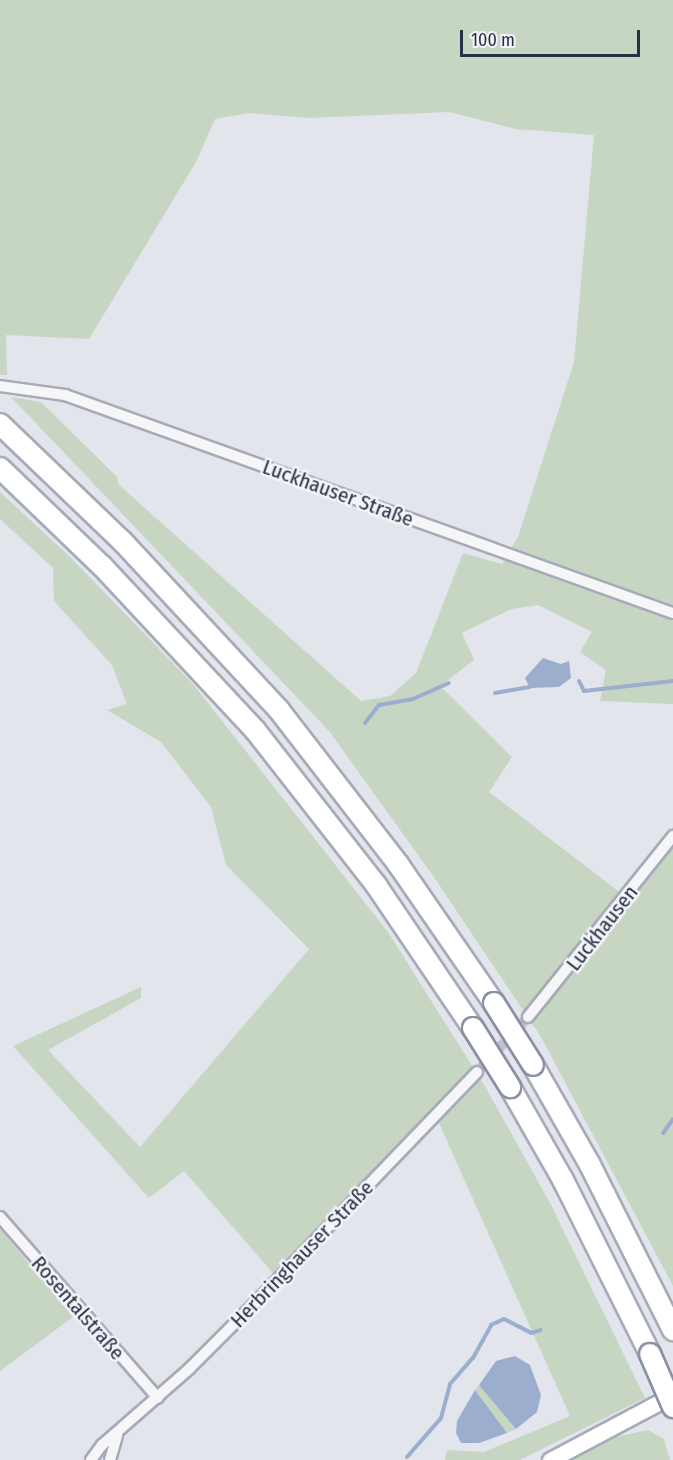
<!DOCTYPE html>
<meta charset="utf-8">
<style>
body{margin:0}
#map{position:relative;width:673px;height:1460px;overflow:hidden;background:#e2e5ec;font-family:"Fira Sans Condensed",sans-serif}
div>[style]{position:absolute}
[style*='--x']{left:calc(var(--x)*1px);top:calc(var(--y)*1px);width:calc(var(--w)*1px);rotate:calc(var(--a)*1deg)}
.green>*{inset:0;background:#c6d6c3}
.water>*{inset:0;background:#9baece}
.stream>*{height:4px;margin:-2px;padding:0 2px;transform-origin:2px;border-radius:2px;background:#9baece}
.minor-tunnel>*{height:10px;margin-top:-5px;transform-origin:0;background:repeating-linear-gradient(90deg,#bdc1cb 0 10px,transparent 0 15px)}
.roads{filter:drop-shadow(2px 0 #a7abb7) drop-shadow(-2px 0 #a7abb7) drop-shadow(0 2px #a7abb7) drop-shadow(0 -2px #a7abb7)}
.minor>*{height:10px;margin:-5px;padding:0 5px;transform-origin:5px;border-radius:5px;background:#f6f6f9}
.secondary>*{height:15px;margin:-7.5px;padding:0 7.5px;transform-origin:7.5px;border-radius:7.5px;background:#fff}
.motorway>*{height:20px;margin:-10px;padding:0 10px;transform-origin:10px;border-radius:10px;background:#fff}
.bridges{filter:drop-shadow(2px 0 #8990a3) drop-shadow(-2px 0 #8990a3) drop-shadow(0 2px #8990a3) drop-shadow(0 -2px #8990a3)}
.motorway-bridge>*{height:20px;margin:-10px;padding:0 10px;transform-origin:10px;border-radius:10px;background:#fff}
span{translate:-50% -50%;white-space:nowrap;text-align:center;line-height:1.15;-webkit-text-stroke:5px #f2f4f9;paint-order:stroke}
.street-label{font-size:21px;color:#293045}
.scale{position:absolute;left:460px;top:30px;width:180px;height:27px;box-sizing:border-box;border:3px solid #293045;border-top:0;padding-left:8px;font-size:18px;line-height:21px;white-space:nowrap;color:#293045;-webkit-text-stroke:4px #f2f4f9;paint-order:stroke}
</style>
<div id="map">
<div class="green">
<i style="clip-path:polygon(0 0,673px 0,673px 704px,600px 701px,606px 670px,580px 652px,592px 632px,538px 605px,511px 609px,462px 633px,474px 660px,440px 686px,512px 757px,489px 792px,622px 894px,673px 827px,673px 1286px,541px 1037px,436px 880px,329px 731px,11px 397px,41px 402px,117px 477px,119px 485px,361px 701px,390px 696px,416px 673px,463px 553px,502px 564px,518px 537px,574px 362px,594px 135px,516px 129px,449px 112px,309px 118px,248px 113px,215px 119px,196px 162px,89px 339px,6px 335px,7px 375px,0 375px)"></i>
<i style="clip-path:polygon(0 492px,71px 558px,193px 684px,388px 932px,486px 1088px,550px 1203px,645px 1398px,520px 1460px,445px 1460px,447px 1450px,484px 1452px,570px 1416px,434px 1112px,273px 1273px,184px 1171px,149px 1198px,13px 1046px,141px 987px,141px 998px,48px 1050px,140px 1147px,309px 949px,226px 865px,211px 807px,161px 742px,107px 710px,127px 704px,112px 665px,54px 601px,53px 568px,0 519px)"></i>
<i style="clip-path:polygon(0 1229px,73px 1317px,0 1371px)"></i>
<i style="clip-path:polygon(479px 1385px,502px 1410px,516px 1429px,507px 1433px,475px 1390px)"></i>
<i style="clip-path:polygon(648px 1430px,664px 1439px,670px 1460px,566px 1460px,610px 1438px)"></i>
</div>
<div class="water">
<i style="clip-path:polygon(543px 658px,561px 664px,569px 661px,571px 678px,559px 687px,530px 688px,525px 678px)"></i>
<i style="clip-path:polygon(515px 1356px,530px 1365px,541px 1395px,537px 1412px,516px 1429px,479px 1385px,496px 1361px)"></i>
<i style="clip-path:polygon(475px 1390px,507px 1433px,479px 1443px,461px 1443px,456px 1433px,457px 1421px)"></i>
</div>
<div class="stream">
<i style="--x:579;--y:681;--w:11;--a:63"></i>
<i style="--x:584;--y:691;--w:90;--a:-6.4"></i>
<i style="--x:495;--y:693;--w:35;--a:-10"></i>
<i style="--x:365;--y:723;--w:23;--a:-52"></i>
<i style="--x:379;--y:705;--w:35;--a:-10"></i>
<i style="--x:413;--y:699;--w:39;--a:-24"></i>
<i style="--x:663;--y:1133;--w:17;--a:-54"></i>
<i style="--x:407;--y:1457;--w:52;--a:-48.9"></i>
<i style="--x:441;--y:1418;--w:35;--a:-75"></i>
<i style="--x:450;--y:1384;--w:35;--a:-49"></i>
<i style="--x:473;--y:1358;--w:38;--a:-61"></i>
<i style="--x:491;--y:1325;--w:14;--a:-25"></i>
<i style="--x:504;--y:1319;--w:30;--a:27"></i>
<i style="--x:531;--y:1333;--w:10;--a:-17"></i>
</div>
<div class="minor-tunnel">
<i style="--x:477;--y:1072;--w:75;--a:-47.2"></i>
</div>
<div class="roads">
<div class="minor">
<i style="--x:0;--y:386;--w:66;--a:7.9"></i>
<i style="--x:65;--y:395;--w:646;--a:19.73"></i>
<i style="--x:528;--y:1017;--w:232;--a:-51.3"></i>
<i style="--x:0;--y:1217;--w:240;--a:48.9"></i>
<i style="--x:91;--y:1460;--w:19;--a:-54"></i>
<i style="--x:102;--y:1445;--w:116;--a:-41.1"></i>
<i style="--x:189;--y:1369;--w:88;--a:-45"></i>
<i style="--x:251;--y:1307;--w:326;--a:-46.1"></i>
<i style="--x:110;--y:1460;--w:26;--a:-74"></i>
</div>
<div class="secondary">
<i style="--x:550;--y:1460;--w:139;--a:-27.9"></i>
</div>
<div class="motorway">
<i style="--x:0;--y:424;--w:170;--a:43.8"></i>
<i style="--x:123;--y:542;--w:229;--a:47.1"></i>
<i style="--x:279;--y:710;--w:195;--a:52.3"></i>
<i style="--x:398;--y:864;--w:169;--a:55.4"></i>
<i style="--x:0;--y:468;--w:141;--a:43.9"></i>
<i style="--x:102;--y:566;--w:224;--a:47"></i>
<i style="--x:255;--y:730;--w:197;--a:52"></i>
<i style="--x:376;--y:885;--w:173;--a:55.9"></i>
<i style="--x:533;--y:1065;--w:115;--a:60.3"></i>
<i style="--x:590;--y:1165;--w:185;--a:63.3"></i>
<i style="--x:510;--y:1087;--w:107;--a:60.3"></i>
<i style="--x:563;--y:1180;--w:195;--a:63.4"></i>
</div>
</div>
<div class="bridges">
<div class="motorway-bridge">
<i style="--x:494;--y:1003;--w:73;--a:57.8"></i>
<i style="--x:473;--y:1028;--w:70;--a:57.9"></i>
<i style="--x:650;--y:1354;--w:58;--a:66.5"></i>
</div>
</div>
<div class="street-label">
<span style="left:338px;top:493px;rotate:20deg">Luckhauser Straße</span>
<span style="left:602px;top:928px;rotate:-52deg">Luckhausen</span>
<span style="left:302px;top:1254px;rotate:-46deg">Herbringhauser Straße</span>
<span style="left:78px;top:1308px;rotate:49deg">Rosentalstraße</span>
</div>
<div class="scale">100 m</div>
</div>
